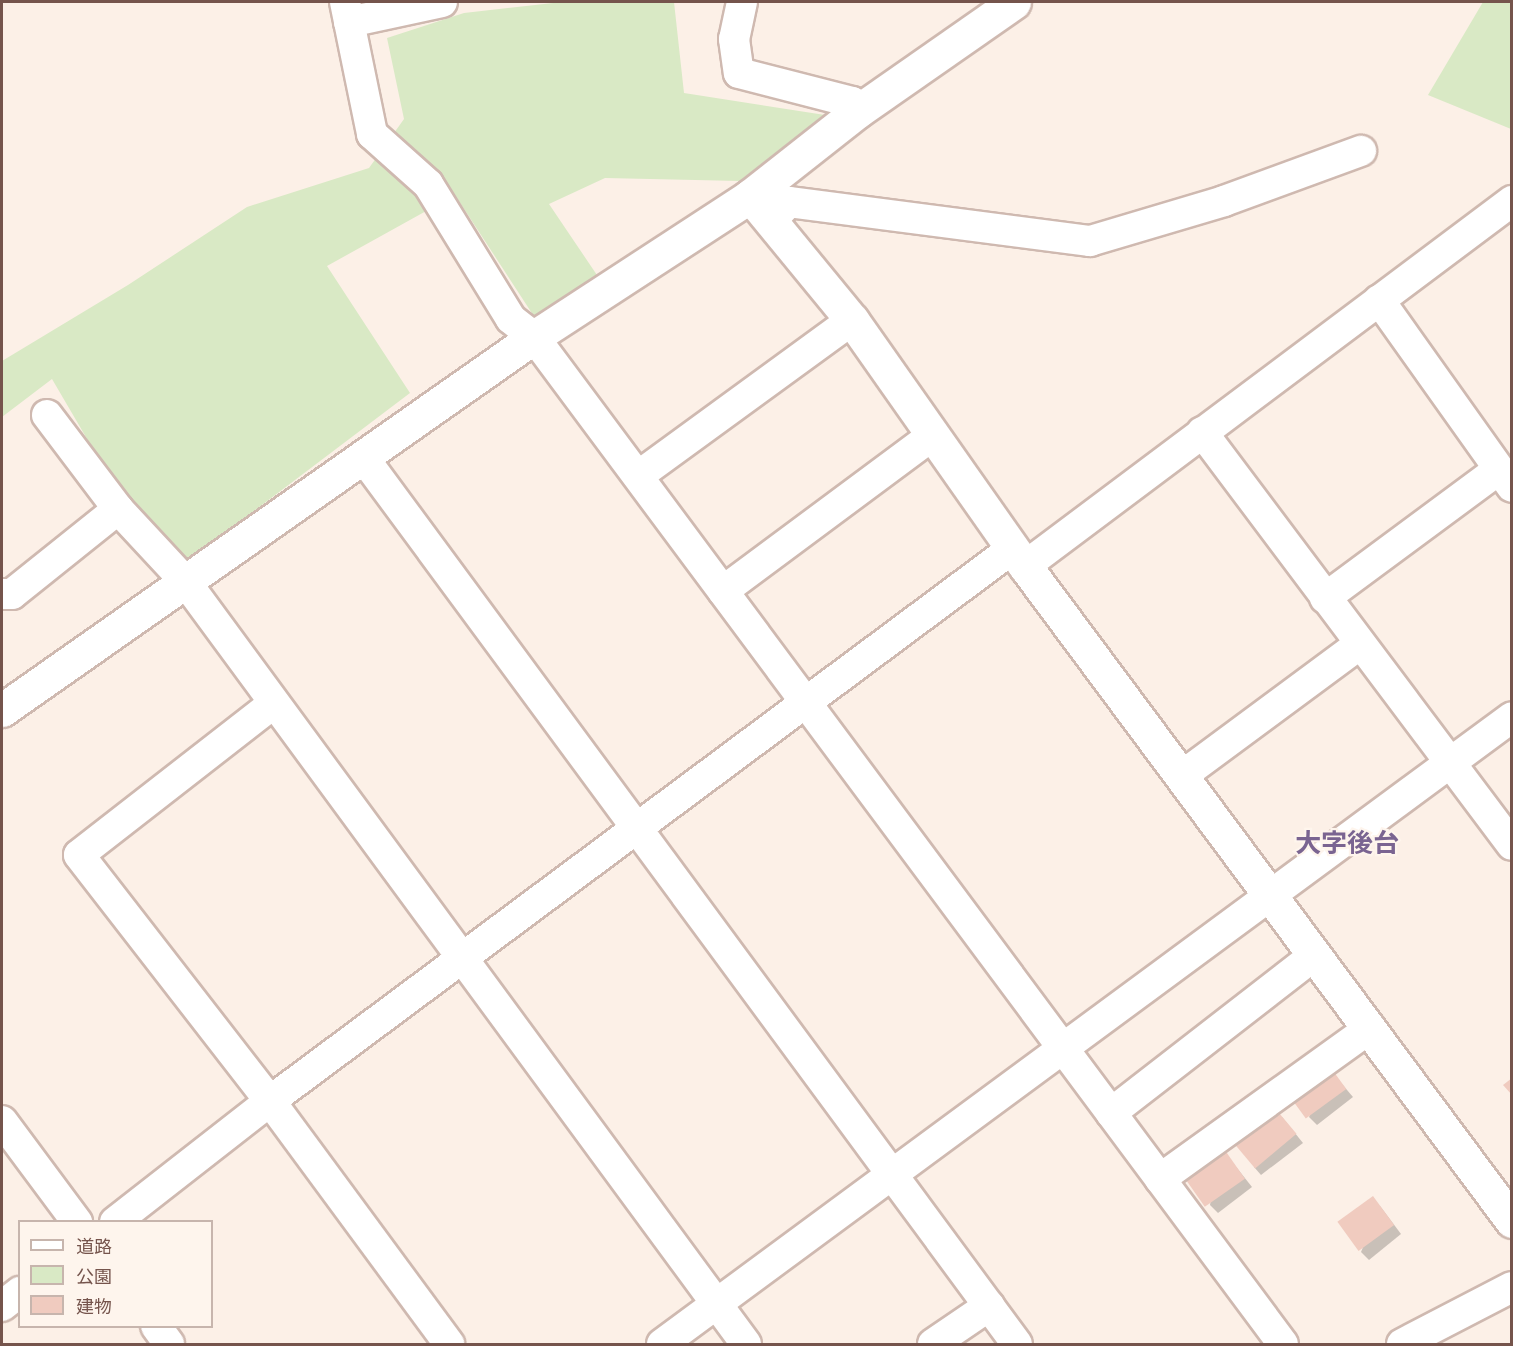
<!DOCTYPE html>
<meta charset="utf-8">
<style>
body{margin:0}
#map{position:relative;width:1513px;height:1346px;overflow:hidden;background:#fcf0e7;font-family:"PT Sans Narrow","Noto Sans JP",sans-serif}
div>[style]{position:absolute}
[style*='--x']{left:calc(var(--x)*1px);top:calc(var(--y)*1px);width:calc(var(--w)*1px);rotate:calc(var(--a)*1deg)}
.green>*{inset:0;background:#d9e9c5}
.shadow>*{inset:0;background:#0003}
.building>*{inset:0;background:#f0cbbf;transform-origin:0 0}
.roads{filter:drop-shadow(2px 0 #cfb9b0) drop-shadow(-2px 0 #cfb9b0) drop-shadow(0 2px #cfb9b0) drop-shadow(0 -2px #cfb9b0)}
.minor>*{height:30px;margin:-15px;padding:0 15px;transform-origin:15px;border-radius:15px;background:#fff}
.tertiary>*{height:33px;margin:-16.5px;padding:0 16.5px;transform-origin:16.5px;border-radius:16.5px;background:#fff}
span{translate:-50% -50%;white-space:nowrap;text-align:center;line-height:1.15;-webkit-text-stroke:4.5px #fef5ed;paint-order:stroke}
.quarter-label{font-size:26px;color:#7a6491;font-weight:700}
.frame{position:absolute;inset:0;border:3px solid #75544c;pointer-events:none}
.legend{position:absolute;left:18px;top:1220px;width:195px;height:108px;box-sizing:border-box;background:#fef5ed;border:2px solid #c7b5ad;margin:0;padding:8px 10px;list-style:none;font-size:18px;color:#75544c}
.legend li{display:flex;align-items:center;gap:12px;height:30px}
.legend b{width:30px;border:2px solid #c7b5ad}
</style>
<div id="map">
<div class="green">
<i style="clip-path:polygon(562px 2px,674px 2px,684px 93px,825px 115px,740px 181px,605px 178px,549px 204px,601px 281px,537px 321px,455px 195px,327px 266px,410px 393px,184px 564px,114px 485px,52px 379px,2px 417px,2px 361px,128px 285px,247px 207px,369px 168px,404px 119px,387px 38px,464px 13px)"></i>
<i style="clip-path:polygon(1483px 2px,1511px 2px,1511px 129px,1428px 95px)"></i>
</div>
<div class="shadow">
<i style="clip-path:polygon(1330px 1070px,1353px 1097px,1317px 1125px,1309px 1117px)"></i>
<i style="clip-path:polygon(1282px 1117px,1303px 1143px,1261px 1175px,1254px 1167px)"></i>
<i style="clip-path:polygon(1221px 1148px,1252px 1187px,1218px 1213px,1210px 1205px)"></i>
<i style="clip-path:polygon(1380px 1206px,1401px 1234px,1369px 1260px,1361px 1252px)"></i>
</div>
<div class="building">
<i style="left:1331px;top:1068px;width:26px;height:50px;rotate:54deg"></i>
<i style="clip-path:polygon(1512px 1078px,1512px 1095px,1503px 1085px)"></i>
<i style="left:1274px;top:1107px;width:35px;height:54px;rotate:50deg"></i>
<i style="left:1222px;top:1146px;width:40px;height:49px;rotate:55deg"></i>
<i style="left:1373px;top:1196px;width:36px;height:44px;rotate:54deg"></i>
</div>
<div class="roads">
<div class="minor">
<i style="--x:345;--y:2;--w:135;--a:78.4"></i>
<i style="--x:372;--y:134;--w:75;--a:41.8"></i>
<i style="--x:428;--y:184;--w:158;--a:58.4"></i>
<i style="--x:511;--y:319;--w:29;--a:38"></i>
<i style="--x:534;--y:337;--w:1255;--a:53.36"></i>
<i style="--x:742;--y:2;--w:38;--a:102"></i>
<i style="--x:734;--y:39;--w:34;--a:82"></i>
<i style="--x:739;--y:73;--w:117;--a:14.4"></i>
<i style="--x:852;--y:102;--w:11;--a:56"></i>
<i style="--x:349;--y:22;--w:95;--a:-12.1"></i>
<i style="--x:771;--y:221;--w:26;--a:-47"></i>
<i style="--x:789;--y:202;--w:304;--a:7.4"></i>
<i style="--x:1090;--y:241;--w:140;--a:-16.6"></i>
<i style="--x:1224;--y:201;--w:146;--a:-20.1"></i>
<i style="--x:1379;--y:300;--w:229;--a:54.6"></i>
<i style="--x:47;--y:415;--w:118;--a:52.9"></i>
<i style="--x:118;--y:509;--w:98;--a:47.1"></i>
<i style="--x:185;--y:581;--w:947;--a:53.67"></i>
<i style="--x:1202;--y:432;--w:516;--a:53.11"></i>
<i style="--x:363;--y:457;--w:1102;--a:53.6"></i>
<i style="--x:638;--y:476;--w:265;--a:-36.1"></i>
<i style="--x:1025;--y:566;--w:609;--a:-36.85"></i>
<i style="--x:723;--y:591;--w:262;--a:-36.6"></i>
<i style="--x:2;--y:594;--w:10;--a:0"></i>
<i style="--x:12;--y:594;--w:136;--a:-38.7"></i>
<i style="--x:1325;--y:598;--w:215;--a:-36.5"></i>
<i style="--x:274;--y:703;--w:247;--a:142.1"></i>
<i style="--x:79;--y:855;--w:311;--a:52.2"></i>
<i style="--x:270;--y:1101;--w:302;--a:53.6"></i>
<i style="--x:1183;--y:775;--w:220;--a:-36.5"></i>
<i style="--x:1111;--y:1113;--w:258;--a:-37.8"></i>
<i style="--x:2;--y:1121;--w:126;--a:53.4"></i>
<i style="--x:1160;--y:1179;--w:259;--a:-35.7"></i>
<i style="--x:115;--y:1222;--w:197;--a:-38"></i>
<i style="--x:270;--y:1101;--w:925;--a:-36.65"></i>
<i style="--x:2;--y:1306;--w:23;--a:-38"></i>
<i style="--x:156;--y:1326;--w:22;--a:54"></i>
<i style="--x:662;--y:1344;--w:1056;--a:-36.41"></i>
<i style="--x:933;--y:1344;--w:68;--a:-34.2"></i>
<i style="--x:1402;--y:1344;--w:124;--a:-27.4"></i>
</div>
<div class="tertiary">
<i style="--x:750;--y:196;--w:161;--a:50.6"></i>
<i style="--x:852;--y:320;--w:301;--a:54.9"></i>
<i style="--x:1025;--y:566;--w:816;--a:53.37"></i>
<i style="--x:2;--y:710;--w:650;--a:-35.04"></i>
<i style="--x:534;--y:337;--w:258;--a:-33.1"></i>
<i style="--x:750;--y:196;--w:137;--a:-38.2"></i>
<i style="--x:858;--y:111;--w:190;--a:-34.9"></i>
</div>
</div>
<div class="quarter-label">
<span style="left:1347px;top:843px">大字後台</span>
</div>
<div class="frame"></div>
<ul class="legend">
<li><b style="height:8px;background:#fff"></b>道路</li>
<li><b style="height:16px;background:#d9e9c5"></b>公園</li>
<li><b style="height:16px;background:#f0cbbf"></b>建物</li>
</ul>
</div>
